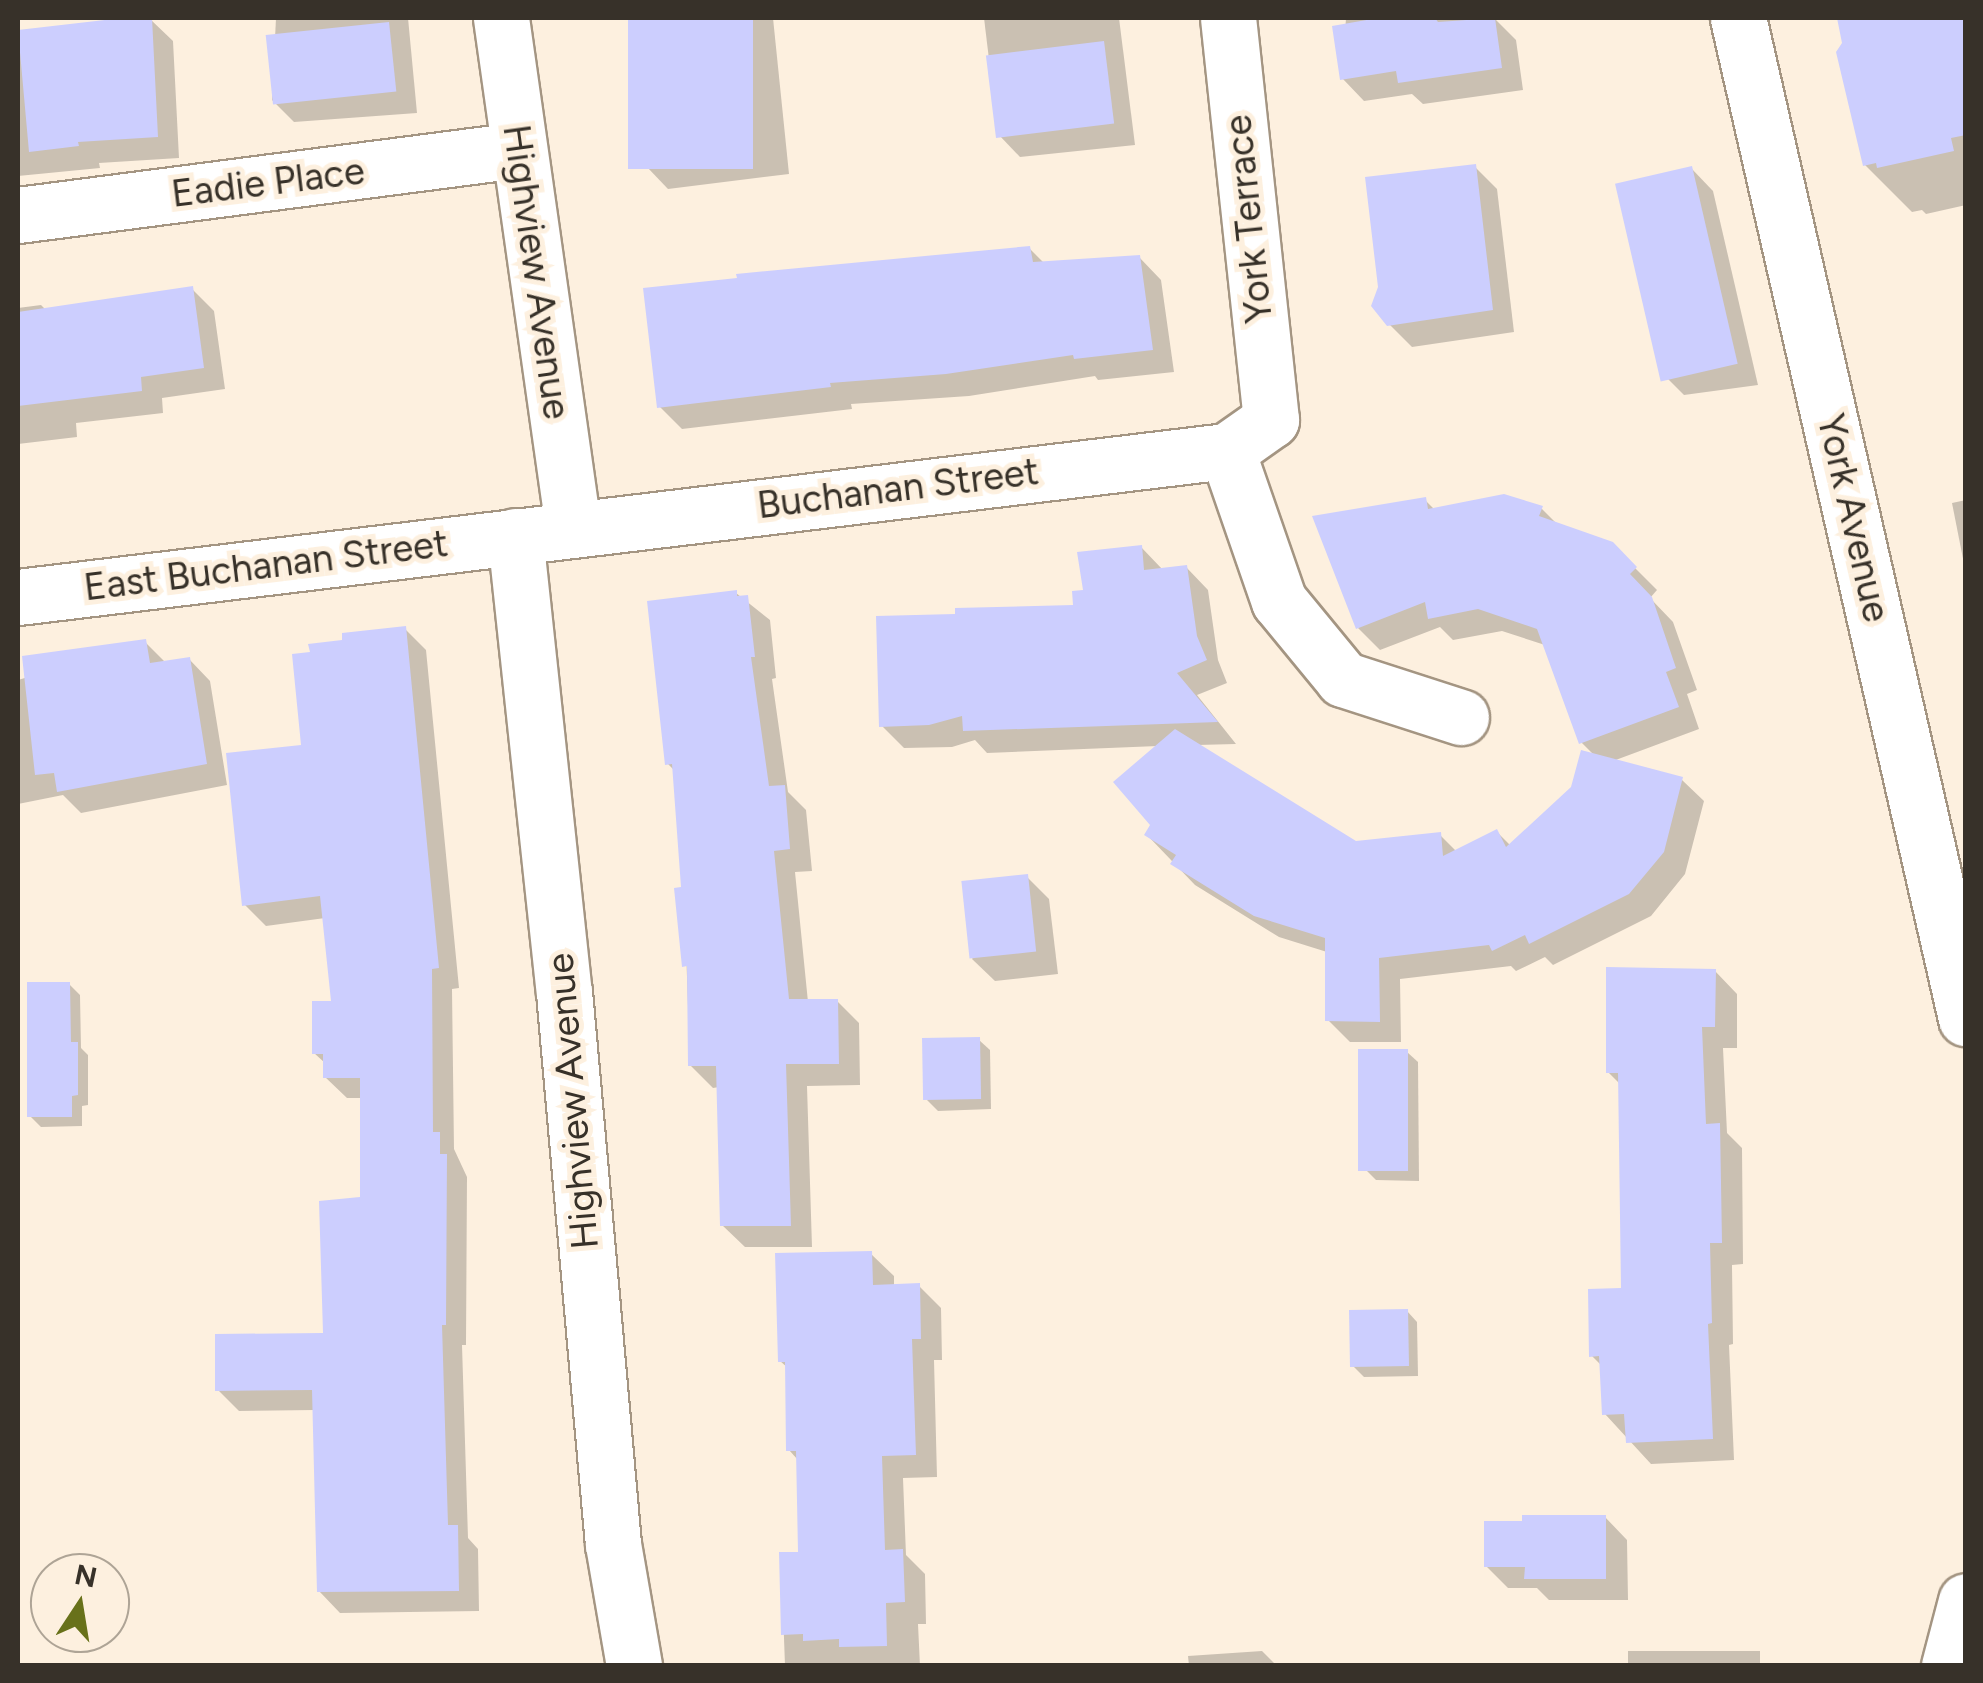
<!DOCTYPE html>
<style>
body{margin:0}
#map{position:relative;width:1983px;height:1683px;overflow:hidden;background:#fdf0df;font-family:Figtree,sans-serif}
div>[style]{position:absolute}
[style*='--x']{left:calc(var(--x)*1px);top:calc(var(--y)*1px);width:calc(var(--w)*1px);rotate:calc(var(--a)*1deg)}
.shadow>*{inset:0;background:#0003;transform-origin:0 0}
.building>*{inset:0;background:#cccefe;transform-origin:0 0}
.roads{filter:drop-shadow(2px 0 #a49582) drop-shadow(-2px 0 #a49582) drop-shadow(0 2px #a49582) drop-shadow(0 -2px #a49582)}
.street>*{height:55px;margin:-27.5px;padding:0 27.5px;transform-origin:27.5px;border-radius:27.5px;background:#fff}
span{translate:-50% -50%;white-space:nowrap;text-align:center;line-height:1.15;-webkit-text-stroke:10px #fdf0df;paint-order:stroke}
.street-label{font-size:38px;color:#373129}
.frame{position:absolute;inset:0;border:20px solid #373129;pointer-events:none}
.north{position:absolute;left:30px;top:1553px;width:100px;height:100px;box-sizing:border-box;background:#fdf0df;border:2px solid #aea496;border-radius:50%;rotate:12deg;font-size:28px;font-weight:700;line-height:40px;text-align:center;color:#373129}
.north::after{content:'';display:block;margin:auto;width:35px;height:45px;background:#68711a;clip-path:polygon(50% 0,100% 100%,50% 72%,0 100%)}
</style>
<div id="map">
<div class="shadow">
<i style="clip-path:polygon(276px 18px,408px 18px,417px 113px,294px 122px,272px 100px)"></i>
<i style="clip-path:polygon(630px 18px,773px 18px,789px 174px,668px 189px,646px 166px)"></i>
<i style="clip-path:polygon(984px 18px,1119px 18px,1135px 145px,1020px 157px,998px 134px)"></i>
<i style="clip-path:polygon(1346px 18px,1494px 18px,1516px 40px,1523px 90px,1423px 104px,1412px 94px,1364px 101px,1342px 78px)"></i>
<i style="clip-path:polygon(1839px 18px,1966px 18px,1966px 205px,1926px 214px,1922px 210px,1912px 212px,1865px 165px)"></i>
<i style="clip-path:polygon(150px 19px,173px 41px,179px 158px,99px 163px,100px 168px,18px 176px,18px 33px)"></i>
<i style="clip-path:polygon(1475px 167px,1497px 189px,1514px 332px,1412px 347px,1389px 324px)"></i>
<i style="clip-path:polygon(1691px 168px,1713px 191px,1758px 385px,1684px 395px,1662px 373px)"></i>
<i style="clip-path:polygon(1029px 248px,1045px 264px,1139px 257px,1161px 280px,1174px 372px,1098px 380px,1095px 376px,969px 396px,851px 404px,852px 409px,682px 429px,660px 407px)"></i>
<i style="clip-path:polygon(192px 289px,214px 311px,225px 389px,162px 398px,163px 413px,76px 423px,77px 437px,18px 444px,18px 308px,41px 305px,46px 310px)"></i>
<i style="clip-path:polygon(1425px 500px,1435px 510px,1541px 508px,1559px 526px,1612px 545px,1657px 590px,1650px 598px,1673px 622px,1697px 690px,1687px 694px,1699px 729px,1613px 761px,1682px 780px,1704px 801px,1685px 874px,1651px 916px,1553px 965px,1545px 957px,1516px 971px,1511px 966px,1400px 979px,1401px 1042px,1350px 1042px,1328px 1020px,1327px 952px,1279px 937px,1195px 885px,1147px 835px,1153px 825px,1158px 746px,987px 753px,975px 740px,952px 747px,904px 748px,882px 726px,1076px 607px,1085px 593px,1141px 547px,1163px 570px,1186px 567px,1208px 590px,1218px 660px,1227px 683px,1197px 695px,1236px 744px,1197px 745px,1356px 843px,1440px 835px,1457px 852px,1497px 832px,1511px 846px,1573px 789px,1595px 756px,1581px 742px,1545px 645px,1502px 631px,1453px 640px,1440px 627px,1380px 650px,1358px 628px)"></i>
<i style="clip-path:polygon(1966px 500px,1966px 574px,1952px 503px)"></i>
<i style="clip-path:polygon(736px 593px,770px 620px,776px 678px,772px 679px,788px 792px,806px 810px,812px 871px,795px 872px,808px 1002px,837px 1001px,859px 1023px,860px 1085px,807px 1086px,812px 1247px,745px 1247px,722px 1225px,719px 1087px,713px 1088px,690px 1065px,684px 889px,675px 771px,668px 764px)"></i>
<i style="clip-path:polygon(405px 629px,426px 650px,459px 988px,452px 989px,454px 1149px,467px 1177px,466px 1345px,462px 1345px,468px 1538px,478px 1549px,479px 1611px,340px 1613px,319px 1591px,315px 1410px,239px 1411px,218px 1390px,325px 1336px,362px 1199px,363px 1098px,347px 1098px,325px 1077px,325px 1063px,314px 1053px,334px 1003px,325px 918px,266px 926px,245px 905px,304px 747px)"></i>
<i style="clip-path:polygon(145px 642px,166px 663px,189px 659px,210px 681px,227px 785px,81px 813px,63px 795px,18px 804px,18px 680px)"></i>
<i style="clip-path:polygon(1027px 877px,1049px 899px,1058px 974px,995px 981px,972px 959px)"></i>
<i style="clip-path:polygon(1715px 971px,1737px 994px,1737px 1048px,1723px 1048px,1727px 1133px,1742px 1148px,1743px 1264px,1732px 1265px,1733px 1344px,1729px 1345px,1734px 1460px,1651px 1464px,1605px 1414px,1602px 1366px,1592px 1356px,1624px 1291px,1621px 1085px,1608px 1072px)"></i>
<i style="clip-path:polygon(69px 984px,80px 995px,81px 1048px,88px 1055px,88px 1105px,82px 1106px,82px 1126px,41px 1127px,30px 1116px)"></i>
<i style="clip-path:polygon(979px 1040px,990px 1050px,991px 1109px,938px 1111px,927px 1100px)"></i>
<i style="clip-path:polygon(1407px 1052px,1418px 1062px,1419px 1181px,1376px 1180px,1365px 1169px)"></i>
<i style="clip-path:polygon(871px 1254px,894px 1276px,894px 1287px,919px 1286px,941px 1308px,942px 1360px,934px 1360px,937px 1477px,903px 1478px,906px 1555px,925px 1574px,926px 1624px,918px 1624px,920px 1666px,785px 1666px,781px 1555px,801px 1554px,798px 1460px,789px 1450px,788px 1368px,780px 1361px)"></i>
<i style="clip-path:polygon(1407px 1311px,1417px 1322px,1418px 1376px,1364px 1377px,1353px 1366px)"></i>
<i style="clip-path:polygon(1605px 1517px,1627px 1540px,1628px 1600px,1549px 1600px,1537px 1588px,1508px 1588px,1486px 1566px)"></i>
<i style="clip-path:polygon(1262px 1651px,1277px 1666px,1189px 1666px,1188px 1656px)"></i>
<i style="left:1628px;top:1651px;width:132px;height:15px"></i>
</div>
<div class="building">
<i style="clip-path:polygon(122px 18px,152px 18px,158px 137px,78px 142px,79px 146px,29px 152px,18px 30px)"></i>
<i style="left:628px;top:18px;width:125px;height:151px"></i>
<i style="clip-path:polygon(1378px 18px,1435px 18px,1438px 22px,1495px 18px,1502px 68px,1398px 83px,1396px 71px,1340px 80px,1332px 26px)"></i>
<i style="clip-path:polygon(1837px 18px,1966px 18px,1966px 135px,1951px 138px,1954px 151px,1877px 168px,1876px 163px,1863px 166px,1836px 52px,1842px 43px)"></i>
<i style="left:389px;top:22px;width:70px;height:124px;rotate:84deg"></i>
<i style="left:1104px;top:41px;width:83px;height:119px;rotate:83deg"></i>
<i style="clip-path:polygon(1476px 164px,1493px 310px,1387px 326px,1371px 306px,1378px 287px,1365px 177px)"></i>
<i style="left:1692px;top:166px;width:203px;height:79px;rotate:77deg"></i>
<i style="clip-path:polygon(1030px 246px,1033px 262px,1140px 255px,1153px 350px,1074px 359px,1073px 355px,946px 374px,830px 383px,831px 387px,657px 408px,643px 288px,737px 278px,736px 274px)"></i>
<i style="clip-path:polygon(193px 286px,204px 368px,141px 377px,142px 391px,18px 406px,18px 312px)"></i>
<i style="clip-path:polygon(1504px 494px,1543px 506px,1539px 516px,1613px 542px,1637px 567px,1630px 574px,1652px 597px,1676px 668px,1666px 672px,1679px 707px,1579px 744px,1537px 629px,1478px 609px,1428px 619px,1425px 602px,1356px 629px,1312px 516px,1426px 497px,1428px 509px)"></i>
<i style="clip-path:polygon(1142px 545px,1144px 570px,1187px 565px,1197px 636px,1207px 660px,1177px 673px,1218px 722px,963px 731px,962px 716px,929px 725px,879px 727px,876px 616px,955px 614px,955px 608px,1073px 605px,1072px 591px,1083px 590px,1077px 552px)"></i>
<i style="clip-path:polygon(737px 590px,737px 596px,748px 595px,755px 657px,751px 657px,769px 786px,785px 785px,790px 849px,774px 851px,789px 999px,838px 999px,839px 1064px,786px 1064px,791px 1226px,720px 1226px,716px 1066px,688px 1066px,687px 966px,682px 967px,674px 888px,681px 887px,672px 764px,665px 765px,647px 601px)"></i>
<i style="clip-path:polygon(406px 626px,439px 968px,432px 969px,433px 1132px,440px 1132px,440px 1154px,447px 1154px,446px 1325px,442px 1325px,448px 1525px,458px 1525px,459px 1591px,317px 1592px,312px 1390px,215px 1391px,215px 1334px,323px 1333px,319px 1201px,360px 1197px,360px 1078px,323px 1078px,323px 1054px,312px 1054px,312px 1001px,331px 1001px,320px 896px,242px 906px,226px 753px,301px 745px,292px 654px,310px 652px,308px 644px,342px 640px,342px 633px)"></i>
<i style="clip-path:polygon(146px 639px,150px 663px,190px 657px,207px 764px,57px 792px,54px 773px,35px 775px,22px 656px)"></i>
<i style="clip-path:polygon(1175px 729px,1356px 841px,1441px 832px,1443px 856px,1497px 829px,1506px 847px,1571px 787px,1581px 750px,1683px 777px,1664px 852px,1629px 894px,1529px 944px,1525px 935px,1492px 951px,1489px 945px,1379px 958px,1380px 1022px,1325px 1021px,1325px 938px,1254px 916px,1170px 864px,1176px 855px,1144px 835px,1150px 825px,1113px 782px)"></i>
<i style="left:1028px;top:874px;width:78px;height:67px;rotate:84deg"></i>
<i style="clip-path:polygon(1606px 967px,1716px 969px,1715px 1027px,1702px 1027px,1706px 1124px,1720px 1123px,1722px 1243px,1710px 1243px,1712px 1323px,1708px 1324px,1713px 1439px,1626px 1443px,1624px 1414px,1602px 1415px,1599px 1356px,1589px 1357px,1588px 1289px,1621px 1288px,1618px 1073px,1606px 1073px)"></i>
<i style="clip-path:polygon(27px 982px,70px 982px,71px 1042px,78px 1042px,78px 1095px,72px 1096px,72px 1117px,27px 1117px)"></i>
<i style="left:980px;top:1037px;width:62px;height:58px;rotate:89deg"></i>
<i style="left:1408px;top:1049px;width:122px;height:50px;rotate:90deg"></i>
<i style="clip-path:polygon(872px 1251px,873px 1285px,920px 1283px,921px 1339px,912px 1339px,916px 1455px,882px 1456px,885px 1550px,903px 1549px,905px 1602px,886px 1603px,887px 1646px,839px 1647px,839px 1639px,803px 1641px,803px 1634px,781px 1635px,779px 1552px,798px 1552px,796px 1451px,786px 1451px,785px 1362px,778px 1362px,775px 1253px)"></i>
<i style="left:1408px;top:1309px;width:57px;height:59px;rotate:89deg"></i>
<i style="clip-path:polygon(1522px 1515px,1606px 1515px,1606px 1579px,1524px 1579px,1525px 1567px,1484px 1567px,1484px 1521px,1522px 1521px)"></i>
</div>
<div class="roads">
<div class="street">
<i style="--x:501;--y:18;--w:514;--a:81.95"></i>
<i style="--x:1738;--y:18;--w:1026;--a:77.16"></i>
<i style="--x:18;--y:215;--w:504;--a:-7.41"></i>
<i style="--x:1227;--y:451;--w:159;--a:70.9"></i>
<i style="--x:1279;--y:601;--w:101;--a:50.6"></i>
<i style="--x:1343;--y:679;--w:124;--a:17.9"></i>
<i style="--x:515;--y:536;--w:459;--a:83.9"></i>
<i style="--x:564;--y:992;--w:554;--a:84.93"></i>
<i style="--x:613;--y:1544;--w:124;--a:80.2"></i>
<i style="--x:18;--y:597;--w:1218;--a:-6.89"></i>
<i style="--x:1227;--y:451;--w:54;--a:-35.2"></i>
<i style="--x:1271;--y:420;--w:404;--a:-96.1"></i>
<i style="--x:1949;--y:1666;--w:67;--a:-75.3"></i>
</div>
</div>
<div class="street-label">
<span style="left:268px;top:183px;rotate:-7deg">Eadie Place</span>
<span style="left:1249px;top:219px;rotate:-96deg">York Terrace</span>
<span style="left:536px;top:272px;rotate:82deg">Highview Avenue</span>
<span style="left:898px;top:489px;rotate:-7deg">Buchanan Street</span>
<span style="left:1853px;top:518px;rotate:77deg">York Avenue</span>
<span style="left:266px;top:566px;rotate:-7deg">East Buchanan Street</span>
<span style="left:573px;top:1101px;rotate:-95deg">Highview Avenue</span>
</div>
<div class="frame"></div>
<div class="north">N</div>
</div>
